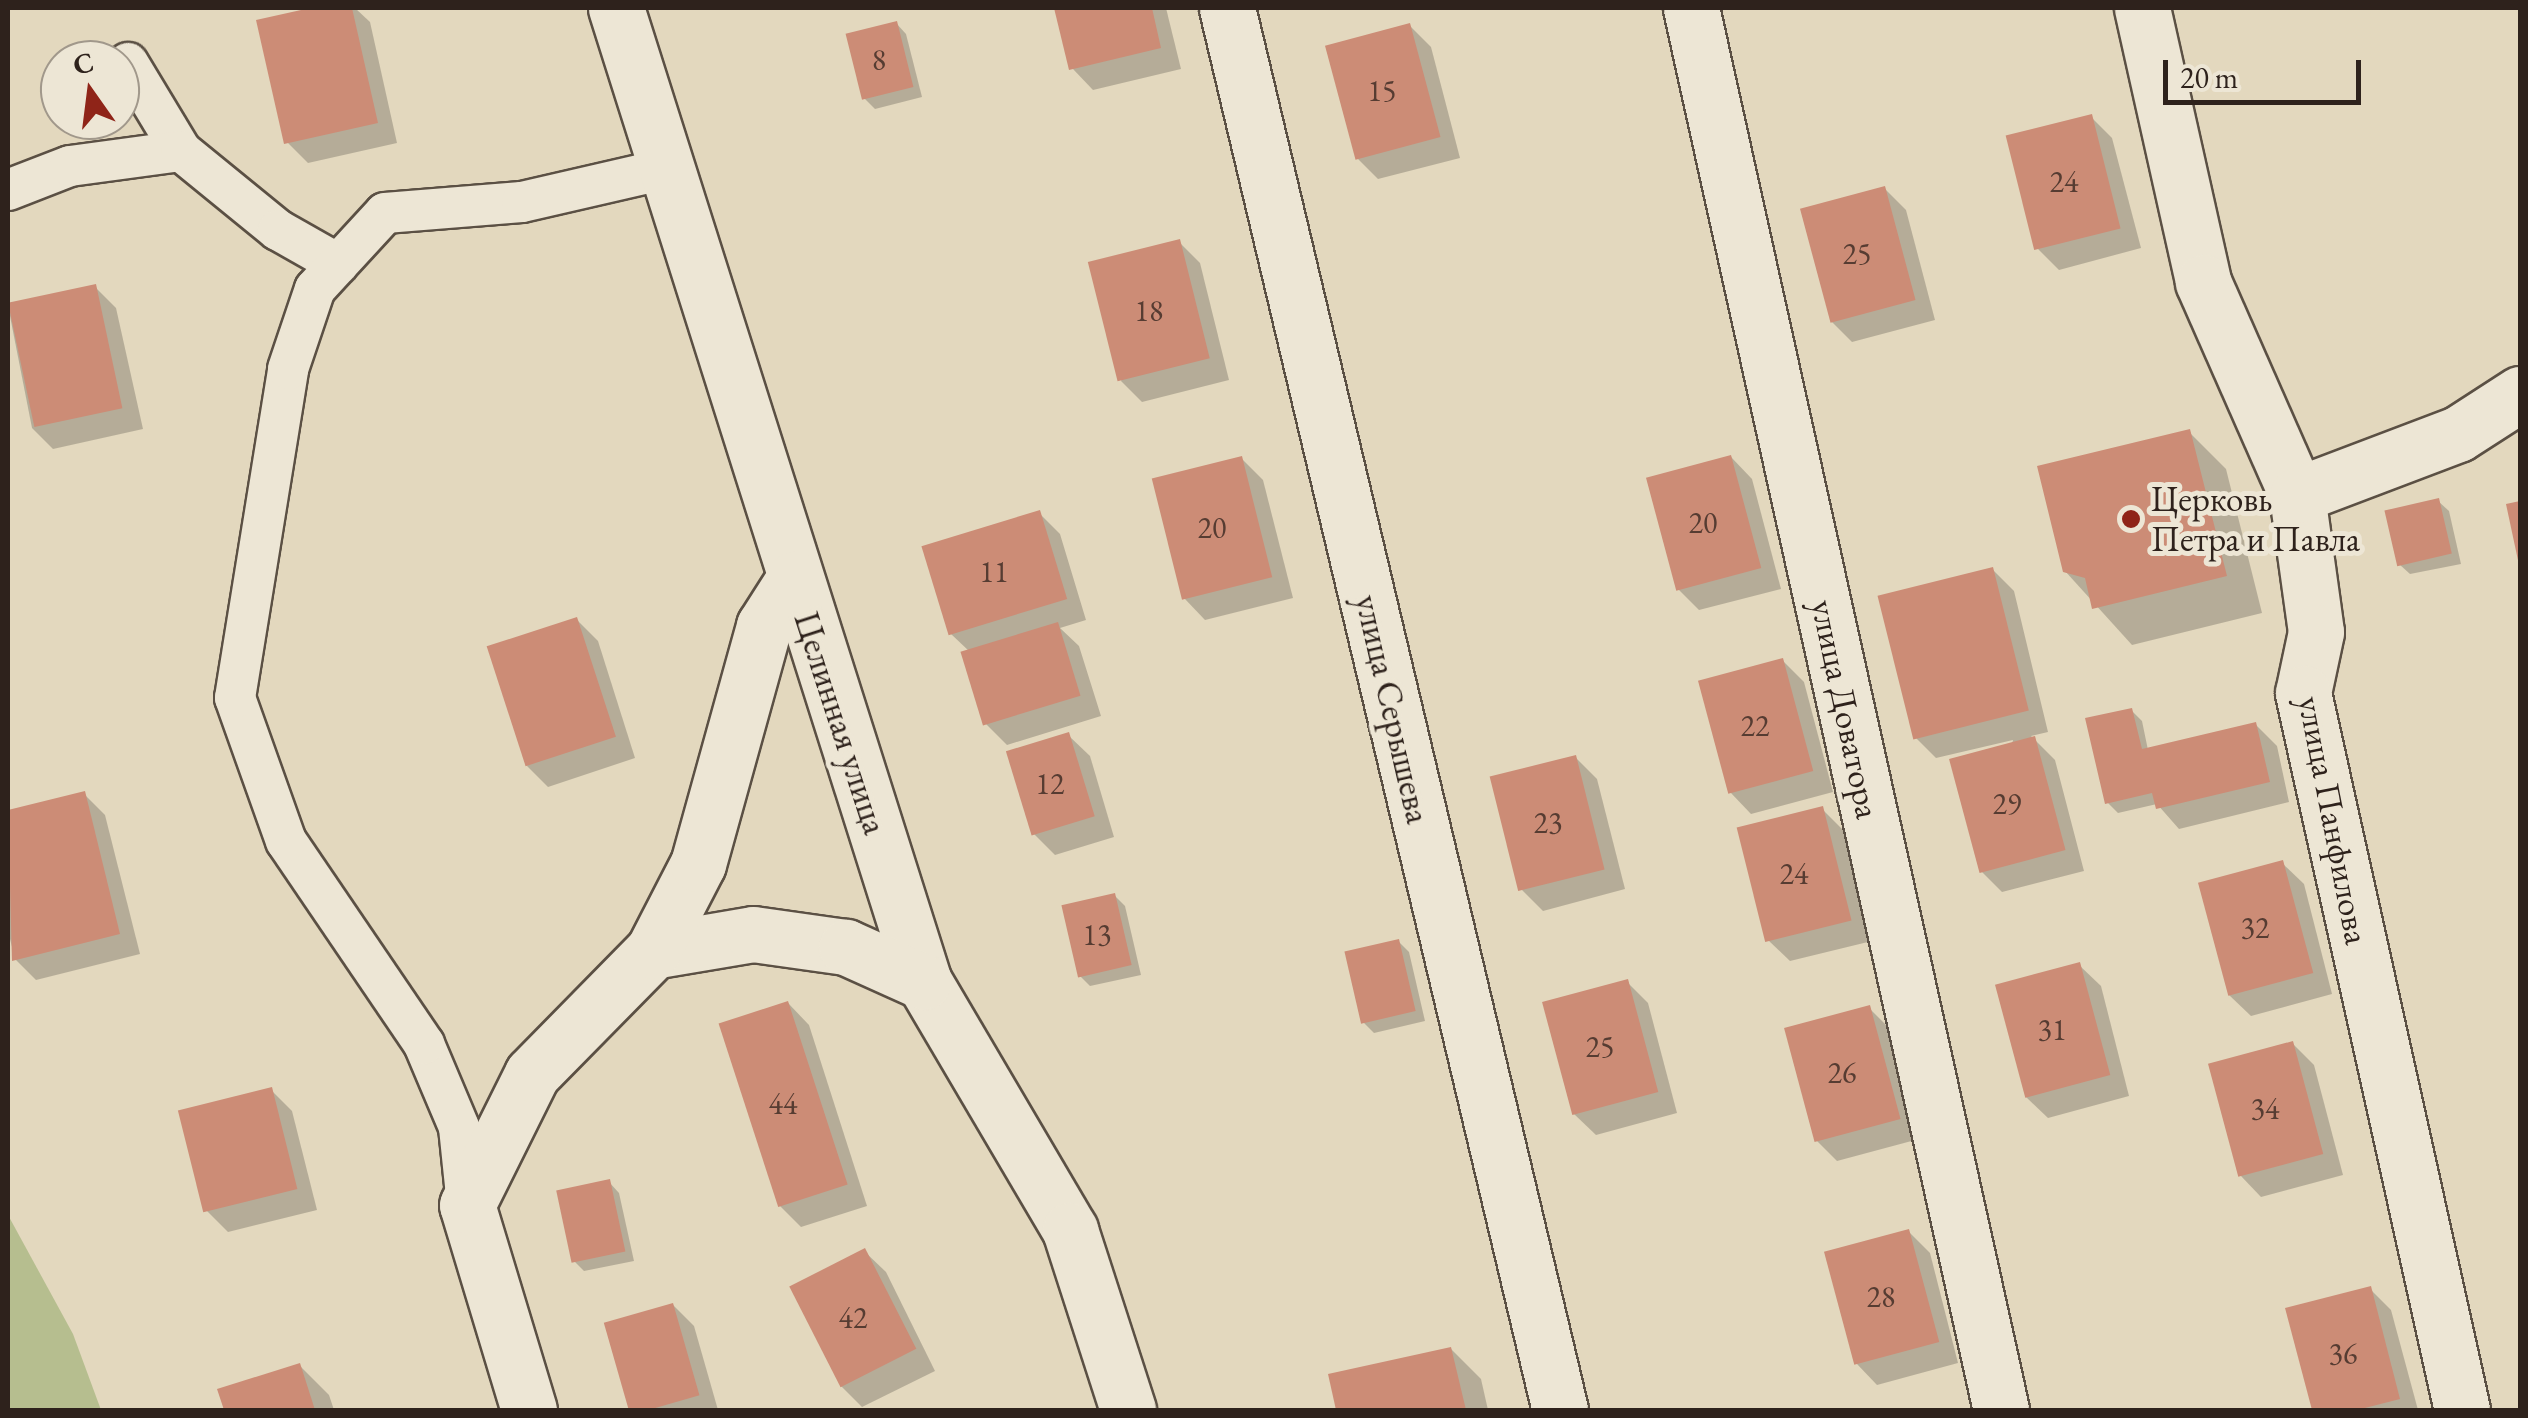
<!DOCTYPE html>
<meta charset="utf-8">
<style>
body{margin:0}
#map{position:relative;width:2528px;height:1418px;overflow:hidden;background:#e3d8be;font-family:"EB Garamond",serif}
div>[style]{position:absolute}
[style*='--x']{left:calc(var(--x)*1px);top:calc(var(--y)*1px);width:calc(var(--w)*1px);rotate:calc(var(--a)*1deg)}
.green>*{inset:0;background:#b6be8f}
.shadow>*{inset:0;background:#0003}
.building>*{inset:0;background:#cc8c76;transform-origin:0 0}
.roads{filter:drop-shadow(2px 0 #5b5044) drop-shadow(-2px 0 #5b5044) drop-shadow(0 2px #5b5044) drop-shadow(0 -2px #5b5044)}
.service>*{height:40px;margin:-20px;padding:0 20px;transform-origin:20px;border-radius:20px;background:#ede6d5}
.minor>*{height:55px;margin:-27.5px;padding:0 27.5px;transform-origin:27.5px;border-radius:27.5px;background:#ede6d5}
.dots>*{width:28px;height:28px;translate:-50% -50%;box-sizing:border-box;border:5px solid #ede6d5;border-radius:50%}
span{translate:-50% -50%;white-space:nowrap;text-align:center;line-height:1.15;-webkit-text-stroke:10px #ede6d5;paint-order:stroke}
.number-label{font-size:30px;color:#563c32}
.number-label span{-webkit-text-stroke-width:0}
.poi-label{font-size:35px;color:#2e221c}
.left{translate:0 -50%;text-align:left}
.street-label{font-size:35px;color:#2e221c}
.frame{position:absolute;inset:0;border:10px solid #2e221c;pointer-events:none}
.north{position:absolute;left:40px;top:40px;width:100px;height:100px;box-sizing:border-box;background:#ede6d5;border:2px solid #a1988b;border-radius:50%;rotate:346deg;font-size:28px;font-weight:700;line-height:40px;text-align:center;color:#2e221c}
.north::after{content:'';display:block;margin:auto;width:35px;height:45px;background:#8f2418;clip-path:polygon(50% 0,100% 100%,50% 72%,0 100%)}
.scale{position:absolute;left:2163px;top:60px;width:198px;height:45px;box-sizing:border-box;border:5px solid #2e221c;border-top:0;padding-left:12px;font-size:30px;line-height:35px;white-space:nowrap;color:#2e221c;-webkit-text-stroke:8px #ede6d5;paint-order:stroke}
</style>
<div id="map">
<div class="green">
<i style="clip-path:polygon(8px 1215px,73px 1334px,101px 1410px,8px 1410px)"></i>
</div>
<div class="shadow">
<i style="clip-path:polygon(322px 8px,355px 8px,370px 22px,397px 143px,308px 163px,287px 142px,259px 22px)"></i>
<i style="clip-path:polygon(1057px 8px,1166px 8px,1181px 69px,1093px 90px,1072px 68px)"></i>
<i style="clip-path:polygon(896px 23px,906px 34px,922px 97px,875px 109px,864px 98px)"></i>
<i style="clip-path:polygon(1410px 26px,1431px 47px,1460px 158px,1378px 179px,1357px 158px)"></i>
<i style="clip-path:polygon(2091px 117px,2112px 138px,2141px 248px,2059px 270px,2038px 249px)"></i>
<i style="clip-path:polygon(1885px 189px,1906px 210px,1935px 320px,1852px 342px,1831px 321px)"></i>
<i style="clip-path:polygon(1179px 242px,1200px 263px,1229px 380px,1142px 402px,1121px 381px)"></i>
<i style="clip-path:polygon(95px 287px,116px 308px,143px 429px,53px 449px,32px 428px,8px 306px)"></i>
<i style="clip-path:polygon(2189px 432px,2226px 469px,2262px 613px,2132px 645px,2065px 571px)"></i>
<i style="clip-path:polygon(1731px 457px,1752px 479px,1781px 589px,1699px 610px,1678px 589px)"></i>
<i style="clip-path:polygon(1242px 459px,1263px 480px,1293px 598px,1205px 620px,1184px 598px)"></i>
<i style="clip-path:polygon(2438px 501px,2449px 511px,2461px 564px,2410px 574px,2399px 564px)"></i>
<i style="clip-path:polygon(1039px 513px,1060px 534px,1086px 620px,1060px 628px,1079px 646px,1101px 716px,1007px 745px,986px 724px,970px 652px,951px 634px)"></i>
<i style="clip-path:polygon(1993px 570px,2014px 591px,2048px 732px,2031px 736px,2055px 760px,2084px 871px,2002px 892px,1981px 871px,2013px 740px,1936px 758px,1915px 737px)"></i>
<i style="clip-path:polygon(577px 620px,598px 641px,635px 758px,548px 787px,527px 766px)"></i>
<i style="clip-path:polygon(1783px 661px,1804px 682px,1833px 792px,1751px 814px,1730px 792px)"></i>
<i style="clip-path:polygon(2131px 710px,2142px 721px,2148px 750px,2256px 725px,2277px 746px,2289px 802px,2179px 829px,2157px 804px,2118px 813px,2108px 803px)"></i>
<i style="clip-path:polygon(1068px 735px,1090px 756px,1114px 837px,1055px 855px,1034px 834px)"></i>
<i style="clip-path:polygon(1576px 758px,1597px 779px,1625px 889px,1543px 911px,1522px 890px)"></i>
<i style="clip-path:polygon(84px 794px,105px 815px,140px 954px,36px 980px,15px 959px,8px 931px,8px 813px)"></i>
<i style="clip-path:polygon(1822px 809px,1843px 830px,1872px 941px,1790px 961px,1768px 940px)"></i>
<i style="clip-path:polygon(2282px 863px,2304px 884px,2332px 994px,2251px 1016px,2229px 995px)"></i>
<i style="clip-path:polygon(1115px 896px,1125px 906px,1141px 975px,1090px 986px,1079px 975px)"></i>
<i style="clip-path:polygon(1399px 942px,1409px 952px,1425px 1021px,1374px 1033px,1364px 1023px)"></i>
<i style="clip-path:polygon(2079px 965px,2101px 986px,2129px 1096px,2048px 1118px,2026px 1097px)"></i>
<i style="clip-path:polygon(1627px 982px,1648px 1003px,1677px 1113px,1596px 1135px,1574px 1114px)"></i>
<i style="clip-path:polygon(788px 1003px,809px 1025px,867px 1206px,801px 1227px,780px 1206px)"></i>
<i style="clip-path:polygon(1869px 1008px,1890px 1029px,1919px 1139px,1837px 1161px,1816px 1140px)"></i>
<i style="clip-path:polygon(2293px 1044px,2314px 1065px,2343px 1175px,2261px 1197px,2240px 1175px)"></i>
<i style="clip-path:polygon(271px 1090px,292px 1111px,317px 1210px,228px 1232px,207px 1211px)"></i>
<i style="clip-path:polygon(609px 1182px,619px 1193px,634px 1261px,584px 1271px,574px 1261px)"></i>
<i style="clip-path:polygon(1909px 1232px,1930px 1253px,1958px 1363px,1877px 1385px,1856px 1363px)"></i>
<i style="clip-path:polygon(864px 1251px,886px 1272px,935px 1371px,862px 1407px,841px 1386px)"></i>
<i style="clip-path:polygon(2370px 1289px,2391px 1310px,2418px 1410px,2315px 1410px,2288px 1310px)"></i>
<i style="clip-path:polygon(673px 1305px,694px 1326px,718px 1410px,631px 1410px,607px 1324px)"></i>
<i style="clip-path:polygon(1451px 1349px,1481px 1379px,1488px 1410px,1339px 1410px,1331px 1376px)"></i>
<i style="clip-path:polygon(299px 1365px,329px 1395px,334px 1410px,226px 1410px,220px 1391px)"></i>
</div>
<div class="building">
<i style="clip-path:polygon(310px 8px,352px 8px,378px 123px,284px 144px,256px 20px)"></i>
<i style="clip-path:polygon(1054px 8px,1152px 8px,1161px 48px,1069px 70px)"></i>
<i style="left:897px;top:21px;width:68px;height:53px;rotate:76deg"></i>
<i style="left:1410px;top:23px;width:118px;height:88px;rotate:75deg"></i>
<i style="left:2092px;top:114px;width:118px;height:89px;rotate:76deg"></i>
<i style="left:1885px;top:186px;width:118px;height:88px;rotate:75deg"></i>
<i style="left:1180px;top:239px;width:123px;height:95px;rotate:76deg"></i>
<i style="left:96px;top:284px;width:127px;height:90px;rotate:78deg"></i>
<i style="clip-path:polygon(2190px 429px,2227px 576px,2092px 609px,2085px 578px,2063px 572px,2037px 466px)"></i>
<i style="left:1731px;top:455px;width:117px;height:88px;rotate:75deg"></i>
<i style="left:1242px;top:456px;width:125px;height:93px;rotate:76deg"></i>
<i style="left:2439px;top:498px;width:57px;height:56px;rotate:77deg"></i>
<i style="clip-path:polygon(2520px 501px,2520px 565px,2519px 565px,2506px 504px)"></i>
<i style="left:1040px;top:510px;width:93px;height:124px;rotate:73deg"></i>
<i style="left:1993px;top:567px;width:148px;height:119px;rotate:76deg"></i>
<i style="left:577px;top:617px;width:126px;height:95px;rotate:72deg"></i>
<i style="left:1058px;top:622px;width:77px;height:102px;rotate:73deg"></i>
<i style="left:1783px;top:658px;width:117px;height:88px;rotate:75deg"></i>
<i style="clip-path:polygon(2132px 708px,2142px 749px,2256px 722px,2270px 782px,2156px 809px,2152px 793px,2105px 804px,2085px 718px)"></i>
<i style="left:1069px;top:732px;width:88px;height:66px;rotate:73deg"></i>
<i style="left:2035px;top:736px;width:118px;height:89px;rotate:75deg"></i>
<i style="left:1576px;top:755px;width:118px;height:89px;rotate:76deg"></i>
<i style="clip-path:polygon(85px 791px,120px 934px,12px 961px,8px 810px)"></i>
<i style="left:1823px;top:806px;width:118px;height:89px;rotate:76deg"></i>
<i style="left:2283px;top:860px;width:117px;height:88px;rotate:75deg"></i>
<i style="left:1115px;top:893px;width:74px;height:55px;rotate:77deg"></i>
<i style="left:1399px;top:939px;width:74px;height:56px;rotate:77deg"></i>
<i style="left:2080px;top:962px;width:117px;height:88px;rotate:75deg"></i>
<i style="left:1628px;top:979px;width:117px;height:89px;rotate:75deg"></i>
<i style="left:788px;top:1001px;width:193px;height:73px;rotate:72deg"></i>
<i style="left:1870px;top:1005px;width:118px;height:89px;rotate:75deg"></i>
<i style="left:2293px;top:1041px;width:117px;height:88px;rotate:75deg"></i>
<i style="left:272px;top:1087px;width:105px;height:97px;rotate:76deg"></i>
<i style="left:610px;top:1179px;width:74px;height:55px;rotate:78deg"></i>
<i style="left:1909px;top:1229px;width:117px;height:88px;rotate:75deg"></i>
<i style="left:865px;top:1248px;width:113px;height:85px;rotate:63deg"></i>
<i style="clip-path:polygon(2371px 1286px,2400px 1399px,2357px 1410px,2312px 1410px,2285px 1308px)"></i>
<i style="left:673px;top:1303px;width:96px;height:72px;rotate:74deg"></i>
<i style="clip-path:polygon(1451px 1347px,1466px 1410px,1336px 1410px,1328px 1374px)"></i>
<i style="clip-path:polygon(300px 1363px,315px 1410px,224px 1410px,217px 1389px)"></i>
</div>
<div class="roads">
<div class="service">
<i style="--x:128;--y:63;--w:103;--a:58.9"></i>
<i style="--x:8;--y:190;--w:66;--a:-21.2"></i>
<i style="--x:70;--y:166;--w:112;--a:-7.7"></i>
<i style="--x:181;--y:151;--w:125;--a:39.2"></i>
<i style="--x:278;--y:230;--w:69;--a:29.5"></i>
<i style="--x:467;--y:1205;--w:78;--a:-95.9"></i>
<i style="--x:459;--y:1127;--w:90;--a:-112.9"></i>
<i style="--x:424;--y:1044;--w:245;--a:-124.2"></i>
<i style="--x:286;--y:841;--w:152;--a:-109.6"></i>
<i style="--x:235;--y:698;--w:333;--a:-80.8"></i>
<i style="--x:288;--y:369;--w:84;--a:-71.4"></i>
<i style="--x:315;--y:289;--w:103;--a:-47.4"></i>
<i style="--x:385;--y:213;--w:137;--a:-4.6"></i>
<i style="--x:522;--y:202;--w:147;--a:-13"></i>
</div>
<div class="minor">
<i style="--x:616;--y:8;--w:1022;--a:72.45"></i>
<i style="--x:924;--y:982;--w:288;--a:59.5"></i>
<i style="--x:1070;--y:1230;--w:189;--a:72.1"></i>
<i style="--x:1227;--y:8;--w:1441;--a:76.64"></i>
<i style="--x:1691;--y:8;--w:1436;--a:77.53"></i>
<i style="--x:2142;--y:8;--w:281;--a:77.4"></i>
<i style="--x:2203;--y:282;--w:233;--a:66.2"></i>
<i style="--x:2297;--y:495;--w:138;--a:82.1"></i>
<i style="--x:2316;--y:632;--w:62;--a:102"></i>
<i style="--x:2303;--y:693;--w:734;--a:77.5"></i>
<i style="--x:2297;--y:495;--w:172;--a:-20.8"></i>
<i style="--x:2458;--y:434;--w:74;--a:-32.8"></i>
<i style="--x:653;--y:951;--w:101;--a:-9.6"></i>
<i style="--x:753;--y:934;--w:94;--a:8"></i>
<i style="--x:846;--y:947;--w:85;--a:24.2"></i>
<i style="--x:529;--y:1410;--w:214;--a:-106.8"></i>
<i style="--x:467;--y:1205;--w:146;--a:-63.6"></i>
<i style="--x:532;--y:1074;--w:173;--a:-45.5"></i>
<i style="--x:653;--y:951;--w:98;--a:-62.7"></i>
<i style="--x:698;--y:864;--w:247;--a:-74.5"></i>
<i style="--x:764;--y:626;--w:56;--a:-57.4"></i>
</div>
</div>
<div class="dots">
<i style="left:2131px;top:519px;background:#8f2418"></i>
</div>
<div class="number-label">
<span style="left:879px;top:60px">8</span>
<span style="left:1382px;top:91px">15</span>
<span style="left:2064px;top:182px">24</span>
<span style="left:1857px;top:254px">25</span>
<span style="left:1149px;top:311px">18</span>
<span style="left:1703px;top:523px">20</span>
<span style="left:1212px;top:528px">20</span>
<span style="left:994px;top:572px">11</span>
<span style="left:1755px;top:726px">22</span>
<span style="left:1050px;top:784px">12</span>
<span style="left:2007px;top:804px">29</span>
<span style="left:1548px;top:823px">23</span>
<span style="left:1794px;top:874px">24</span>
<span style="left:2255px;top:928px">32</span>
<span style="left:1097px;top:935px">13</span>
<span style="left:2052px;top:1030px">31</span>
<span style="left:1600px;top:1047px">25</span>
<span style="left:1842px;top:1073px">26</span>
<span style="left:783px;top:1104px">44</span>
<span style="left:2265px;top:1109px">34</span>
<span style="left:1881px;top:1297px">28</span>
<span style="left:853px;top:1318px">42</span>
<span style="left:2343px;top:1354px">36</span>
</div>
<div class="poi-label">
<span class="left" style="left:2151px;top:519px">Церковь<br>Петра и Павла</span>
</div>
<div class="street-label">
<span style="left:1393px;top:709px;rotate:77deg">улица Серышева</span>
<span style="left:1846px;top:709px;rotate:78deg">улица Доватора</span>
<span style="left:841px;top:723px;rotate:72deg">Целинная улица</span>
<span style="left:2334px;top:820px;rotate:79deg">улица Панфилова</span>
</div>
<div class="frame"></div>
<div class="north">С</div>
<div class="scale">20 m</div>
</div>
